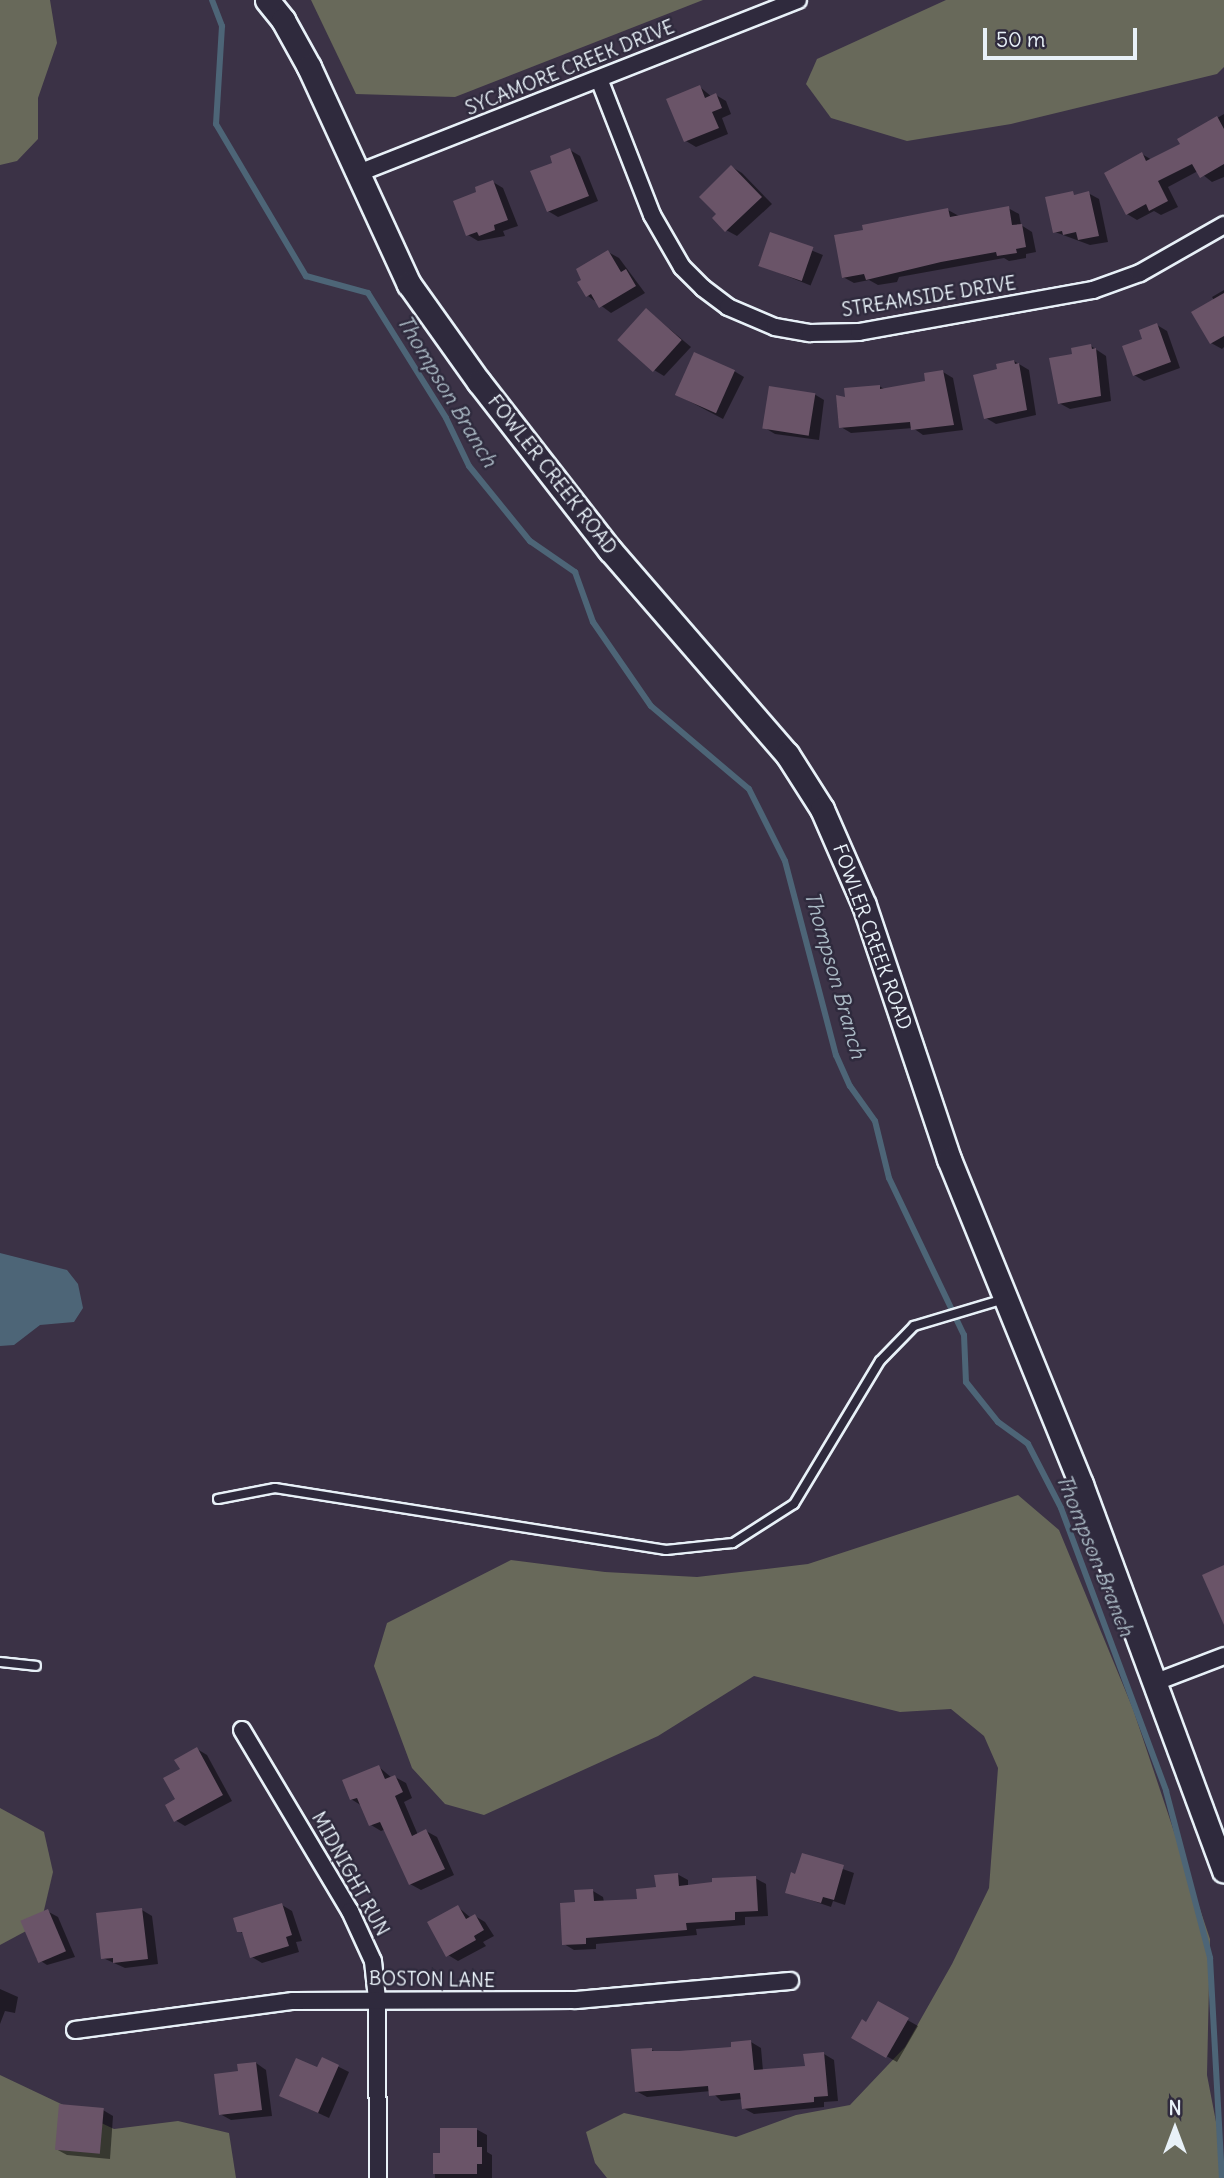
<!DOCTYPE html>
<style>
body{margin:0}
#map{position:relative;width:1224px;height:2178px;overflow:hidden;background:#3b3246;font-family:Delius,sans-serif}
div>[style]{position:absolute}
[style*='--x']{left:calc(var(--x)*1px);top:calc(var(--y)*1px);width:calc(var(--w)*1px);rotate:calc(var(--a)*1deg)}
.green>*{inset:0;background:#68695a}
.water>*{inset:0;background:#4d6577}
.shadow>*{inset:0;background:#0007;transform-origin:0 0}
.stream>*{height:6px;margin:-3px;padding:0 3px;transform-origin:3px;border-radius:3px;background:#4d6577}
.building>*{inset:0;background:#6a5468;transform-origin:0 0}
.roads{filter:drop-shadow(2px 0 #e8f1f8) drop-shadow(-2px 0 #e8f1f8) drop-shadow(0 2px #e8f1f8) drop-shadow(0 -2px #e8f1f8)}
.service>*{height:8px;margin:-4px;padding:0 4px;transform-origin:4px;border-radius:4px;background:#2f2a3d}
.minor>*{height:16px;margin:-8px;padding:0 8px;transform-origin:8px;border-radius:8px;background:#2f2a3d}
.secondary>*{height:23px;margin:-11.5px;padding:0 11.5px;transform-origin:11.5px;border-radius:11.5px;background:#2f2a3d}
span{translate:-50% -50%;white-space:nowrap;text-align:center;line-height:1.15;-webkit-text-stroke:5px #2f2a3d;paint-order:stroke}
.street-label{font-size:19px;color:#e8f1f8}
.water-label{font-size:21px;color:#aab9c4;font-style:italic}
.north{position:absolute;left:1140px;top:2094px;width:70px;height:70px;-webkit-text-stroke:5px #2f2a3d;paint-order:stroke;rotate:0deg;font-size:19px;font-weight:700;line-height:28px;text-align:center;color:#e8f1f8}
.north::after{content:'';display:block;margin:auto;width:24px;height:32px;background:#e8f1f8;clip-path:polygon(50% 0,100% 100%,50% 72%,0 100%)}
.scale{position:absolute;left:983px;top:28px;width:154px;height:32px;box-sizing:border-box;border:4px solid #e8f1f8;border-top:0;padding-left:9px;font-size:21px;line-height:24px;white-space:nowrap;color:#e8f1f8;-webkit-text-stroke:5px #2f2a3d;paint-order:stroke}
</style>
<div id="map">
<div class="green">
<i style="clip-path:polygon(0 0,50px 0,57px 43px,38px 98px,38px 139px,17px 161px,0 165px)"></i>
<i style="clip-path:polygon(311px 0,703px 0,455px 97px,356px 94px)"></i>
<i style="clip-path:polygon(946px 0,1224px 0,1224px 67px,1217px 74px,1011px 124px,907px 141px,831px 118px,806px 84px,817px 59px)"></i>
<i style="clip-path:polygon(1018px 1495px,1059px 1530px,1133px 1709px,1210px 1939px,1207px 2075px,1222px 2153px,1222px 2178px,607px 2178px,595px 2163px,586px 2132px,624px 2113px,736px 2137px,796px 2115px,850px 2105px,905px 2047px,952px 1964px,989px 1888px,998px 1768px,984px 1736px,951px 1709px,900px 1712px,754px 1676px,658px 1736px,484px 1815px,445px 1804px,412px 1768px,374px 1666px,387px 1623px,511px 1560px,605px 1572px,697px 1577px,808px 1564px)"></i>
<i style="clip-path:polygon(0 1808px,44px 1832px,53px 1872px,41px 1923px,0 1945px)"></i>
<i style="clip-path:polygon(0 2075px,114px 2129px,178px 2121px,229px 2133px,236px 2178px,0 2178px)"></i>
</div>
<div class="water">
<i style="clip-path:polygon(0 1253px,67px 1270px,78px 1284px,83px 1308px,74px 1322px,40px 1325px,14px 1345px,0 1346px)"></i>
</div>
<div class="shadow">
<i style="clip-path:polygon(700px 87px,712px 97px,716px 95px,726px 101px,731px 114px,722px 118px,728px 134px,696px 147px,686px 141px)"></i>
<i style="clip-path:polygon(1224px 114px,1224px 177px,1212px 182px,1198px 171px,1168px 187px,1178px 207px,1161px 215px,1154px 211px,1137px 220px,1127px 214px,1142px 154px,1152px 160px,1183px 145px,1180px 140px)"></i>
<i style="clip-path:polygon(570px 150px,580px 156px,598px 201px,558px 217px,548px 211px,554px 164px)"></i>
<i style="clip-path:polygon(732px 167px,742px 173px,772px 204px,737px 236px,726px 230px)"></i>
<i style="clip-path:polygon(493px 182px,503px 188px,518px 226px,503px 231px,505px 236px,478px 241px,468px 235px,479px 193px)"></i>
<i style="clip-path:polygon(1088px 193px,1099px 199px,1108px 242px,1090px 245px,1055px 232px,1047px 199px)"></i>
<i style="clip-path:polygon(1008px 208px,1019px 214px,1021px 225px,1032px 232px,1036px 252px,1026px 254px,1026px 258px,1009px 261px,1004px 258px,899px 277px,897px 282px,878px 285px,869px 280px,854px 283px,843px 277px,948px 210px,959px 216px)"></i>
<i style="left:771px;top:234px;width:56px;height:33px;rotate:22deg"></i>
<i style="clip-path:polygon(608px 252px,619px 258px,645px 293px,611px 313px,588px 296px)"></i>
<i style="clip-path:polygon(1224px 290px,1224px 347px,1222px 349px,1211px 343px,1214px 300px,1212px 297px)"></i>
<i style="clip-path:polygon(647px 310px,691px 347px,664px 376px,654px 370px)"></i>
<i style="clip-path:polygon(1157px 325px,1167px 331px,1180px 368px,1144px 381px,1134px 375px,1145px 341px)"></i>
<i style="clip-path:polygon(1091px 346px,1106px 356px,1111px 401px,1070px 409px,1059px 403px,1074px 355px)"></i>
<i style="clip-path:polygon(1014px 361px,1029px 370px,1036px 415px,996px 424px,986px 418px)"></i>
<i style="clip-path:polygon(734px 371px,744px 377px,723px 419px,685px 399px)"></i>
<i style="clip-path:polygon(943px 372px,953px 378px,963px 430px,923px 435px,913px 428px,851px 433px,841px 427px,847px 399px,879px 386px,886px 390px,927px 382px)"></i>
<i style="clip-path:polygon(814px 394px,824px 400px,819px 440px,775px 434px,765px 428px)"></i>
<i style="clip-path:polygon(197px 1749px,207px 1755px,232px 1801px,185px 1826px,175px 1820px,182px 1770px)"></i>
<i style="clip-path:polygon(379px 1767px,392px 1778px,395px 1777px,406px 1783px,412px 1798px,404px 1802px,418px 1835px,426px 1831px,437px 1837px,454px 1875px,421px 1890px,410px 1884px,386px 1829px,381px 1831px,371px 1825px,362px 1806px,351px 1799px)"></i>
<i style="clip-path:polygon(803px 1855px,854px 1873px,845px 1905px,833px 1901px,831px 1907px,787px 1892px,797px 1877px)"></i>
<i style="clip-path:polygon(677px 1874px,688px 1880px,688px 1886px,755px 1878px,766px 1884px,768px 1916px,745px 1917px,745px 1925px,696px 1929px,697px 1935px,596px 1944px,596px 1949px,574px 1950px,564px 1944px,577px 1904px,593px 1891px,603px 1897px,604px 1902px,639px 1901px)"></i>
<i style="clip-path:polygon(282px 1905px,292px 1911px,302px 1941px,296px 1942px,299px 1952px,262px 1963px,252px 1957px,244px 1934px,239px 1931px)"></i>
<i style="clip-path:polygon(458px 1907px,471px 1918px,475px 1916px,485px 1922px,494px 1936px,483px 1942px,486px 1946px,458px 1961px,448px 1955px)"></i>
<i style="clip-path:polygon(142px 1910px,152px 1916px,158px 1964px,125px 1968px,103px 1958px)"></i>
<i style="clip-path:polygon(47px 1911px,58px 1917px,75px 1957px,47px 1965px,36px 1958px)"></i>
<i style="clip-path:polygon(0 1989px,18px 1997px,15px 2013px,5px 2011px,0 2024px)"></i>
<i style="clip-path:polygon(879px 2004px,918px 2026px,897px 2062px,854px 2038px,867px 2024px)"></i>
<i style="clip-path:polygon(751px 2042px,761px 2048px,763px 2071px,806px 2068px,824px 2054px,834px 2060px,838px 2101px,824px 2102px,824px 2107px,754px 2114px,743px 2108px,743px 2099px,721px 2101px,711px 2091px,647px 2097px,636px 2091px,652px 2050px,658px 2053px,733px 2048px)"></i>
<i style="clip-path:polygon(323px 2059px,349px 2072px,329px 2118px,292px 2101px)"></i>
<i style="clip-path:polygon(256px 2063px,266px 2070px,272px 2116px,231px 2120px,220px 2114px,240px 2072px)"></i>
<i style="clip-path:polygon(103px 2110px,113px 2116px,110px 2159px,67px 2155px,56px 2149px)"></i>
<i style="clip-path:polygon(476px 2129px,487px 2135px,487px 2152px,492px 2155px,492px 2178px,435px 2178px,434px 2155px,442px 2155px)"></i>
</div>
<div class="stream">
<i style="--x:212;--y:0;--w:28;--a:69"></i>
<i style="--x:222;--y:26;--w:98;--a:93.5"></i>
<i style="--x:216;--y:124;--w:177;--a:59.4"></i>
<i style="--x:306;--y:276;--w:64;--a:15.3"></i>
<i style="--x:368;--y:293;--w:147;--a:58"></i>
<i style="--x:446;--y:418;--w:53;--a:64.4"></i>
<i style="--x:469;--y:466;--w:97;--a:50.9"></i>
<i style="--x:530;--y:541;--w:55;--a:34.6"></i>
<i style="--x:575;--y:572;--w:53;--a:70.2"></i>
<i style="--x:593;--y:622;--w:102;--a:55.4"></i>
<i style="--x:651;--y:706;--w:128;--a:40.3"></i>
<i style="--x:749;--y:789;--w:80;--a:63.4"></i>
<i style="--x:785;--y:861;--w:201;--a:75.3"></i>
<i style="--x:836;--y:1055;--w:34;--a:66"></i>
<i style="--x:850;--y:1086;--w:43;--a:54.5"></i>
<i style="--x:875;--y:1121;--w:59;--a:76.2"></i>
<i style="--x:889;--y:1178;--w:174;--a:64.5"></i>
<i style="--x:964;--y:1335;--w:47;--a:87.6"></i>
<i style="--x:966;--y:1382;--w:51;--a:51.3"></i>
<i style="--x:998;--y:1422;--w:37;--a:36"></i>
<i style="--x:1028;--y:1444;--w:72;--a:62.7"></i>
<i style="--x:1061;--y:1508;--w:302;--a:69.6"></i>
<i style="--x:1166;--y:1791;--w:173;--a:75.2"></i>
<i style="--x:1210;--y:1958;--w:220;--a:86.9"></i>
</div>
<div class="building">
<i style="clip-path:polygon(700px 85px,705px 98px,716px 93px,722px 108px,712px 112px,719px 128px,684px 142px,666px 99px)"></i>
<i style="clip-path:polygon(1217px 116px,1224px 129px,1224px 164px,1200px 178px,1192px 164px,1158px 181px,1168px 201px,1149px 211px,1146px 204px,1126px 215px,1104px 173px,1142px 152px,1146px 161px,1180px 144px,1177px 139px)"></i>
<i style="clip-path:polygon(570px 148px,589px 196px,547px 212px,530px 171px,552px 163px,550px 156px)"></i>
<i style="clip-path:polygon(731px 165px,762px 197px,725px 232px,712px 218px,716px 214px,699px 197px)"></i>
<i style="clip-path:polygon(493px 180px,508px 220px,494px 225px,495px 230px,479px 236px,477px 232px,466px 236px,453px 201px,476px 192px,475px 187px)"></i>
<i style="clip-path:polygon(1073px 191px,1074px 195px,1089px 191px,1099px 236px,1078px 240px,1076px 232px,1063px 235px,1062px 231px,1053px 233px,1045px 197px)"></i>
<i style="clip-path:polygon(1009px 206px,1012px 225px,1022px 224px,1026px 247px,1016px 249px,1017px 253px,997px 256px,996px 252px,941px 262px,866px 280px,864px 274px,842px 278px,834px 235px,863px 230px,862px 225px,948px 208px,950px 217px)"></i>
<i style="left:770px;top:232px;width:46px;height:36px;rotate:19deg"></i>
<i style="clip-path:polygon(608px 250px,621px 272px,626px 269px,636px 286px,599px 308px,591px 294px,586px 297px,577px 282px,581px 280px,576px 269px)"></i>
<i style="clip-path:polygon(1224px 293px,1224px 336px,1210px 344px,1191px 312px)"></i>
<i style="left:646px;top:308px;width:48px;height:43px;rotate:42deg"></i>
<i style="clip-path:polygon(1157px 323px,1171px 362px,1133px 376px,1122px 346px,1142px 339px,1139px 330px)"></i>
<i style="clip-path:polygon(1091px 344px,1092px 349px,1096px 348px,1101px 396px,1058px 404px,1049px 358px,1072px 354px,1071px 348px)"></i>
<i style="left:694px;top:352px;width:45px;height:47px;rotate:24deg"></i>
<i style="clip-path:polygon(1014px 360px,1015px 364px,1019px 363px,1027px 410px,984px 419px,973px 375px,997px 369px,996px 364px)"></i>
<i style="clip-path:polygon(943px 370px,954px 425px,911px 430px,910px 422px,839px 428px,836px 395px,845px 397px,844px 388px,880px 385px,880px 389px,925px 381px,924px 373px)"></i>
<i style="left:769px;top:386px;width:47px;height:43px;rotate:9deg"></i>
<i style="clip-path:polygon(1224px 1565px,1224px 1625px,1202px 1575px)"></i>
<i style="clip-path:polygon(197px 1747px,223px 1795px,174px 1822px,165px 1805px,175px 1799px,163px 1778px,180px 1769px,174px 1760px)"></i>
<i style="clip-path:polygon(379px 1765px,385px 1779px,395px 1775px,403px 1792px,395px 1796px,412px 1836px,426px 1829px,445px 1869px,409px 1885px,380px 1822px,369px 1826px,357px 1798px,350px 1800px,342px 1780px)"></i>
<i style="clip-path:polygon(802px 1853px,844px 1865px,834px 1900px,823px 1897px,821px 1903px,785px 1893px,791px 1872px,795px 1874px)"></i>
<i style="clip-path:polygon(678px 1873px,679px 1886px,712px 1882px,712px 1878px,756px 1876px,758px 1911px,735px 1912px,735px 1920px,686px 1923px,687px 1930px,586px 1938px,586px 1944px,562px 1945px,560px 1903px,575px 1902px,574px 1890px,593px 1889px,594px 1901px,637px 1899px,636px 1889px,656px 1887px,654px 1875px)"></i>
<i style="clip-path:polygon(282px 1903px,292px 1935px,286px 1937px,289px 1946px,250px 1958px,242px 1932px,237px 1932px,233px 1918px)"></i>
<i style="clip-path:polygon(458px 1905px,466px 1919px,475px 1914px,484px 1930px,474px 1936px,476px 1940px,446px 1957px,427px 1922px)"></i>
<i style="clip-path:polygon(142px 1908px,148px 1959px,113px 1963px,113px 1958px,101px 1959px,96px 1913px)"></i>
<i style="left:48px;top:1909px;width:46px;height:30px;rotate:67deg"></i>
<i style="clip-path:polygon(878px 2001px,909px 2018px,886px 2058px,851px 2038px,862px 2019px,866px 2022px)"></i>
<i style="clip-path:polygon(751px 2040px,754px 2070px,805px 2066px,803px 2054px,824px 2052px,828px 2096px,814px 2097px,814px 2102px,742px 2109px,740px 2093px,709px 2096px,708px 2086px,635px 2092px,631px 2049px,652px 2048px,652px 2051px,679px 2051px,731px 2047px,731px 2042px)"></i>
<i style="clip-path:polygon(322px 2057px,339px 2065px,318px 2113px,279px 2096px,296px 2058px,317px 2067px)"></i>
<i style="clip-path:polygon(256px 2062px,262px 2110px,219px 2115px,214px 2074px,238px 2071px,237px 2064px)"></i>
<i style="left:59px;top:2104px;width:45px;height:46px;rotate:5deg"></i>
<i style="clip-path:polygon(440px 2128px,477px 2128px,477px 2147px,482px 2147px,482px 2164px,477px 2164px,477px 2174px,433px 2174px,433px 2153px,440px 2153px)"></i>
</div>
<div class="roads">
<div class="service">
<i style="--x:218;--y:1499;--w:58;--a:-10.9"></i>
<i style="--x:275;--y:1488;--w:396;--a:9"></i>
<i style="--x:666;--y:1550;--w:67;--a:-6"></i>
<i style="--x:733;--y:1543;--w:72;--a:-32.6"></i>
<i style="--x:794;--y:1504;--w:167;--a:-59"></i>
<i style="--x:880;--y:1361;--w:49;--a:-45.8"></i>
<i style="--x:914;--y:1326;--w:94;--a:-16.7"></i>
<i style="--x:0;--y:1662;--w:36;--a:6"></i>
</div>
<div class="minor">
<i style="--x:599;--y:79;--w:146;--a:68.7"></i>
<i style="--x:652;--y:215;--w:60;--a:60"></i>
<i style="--x:682;--y:267;--w:30;--a:45"></i>
<i style="--x:703;--y:288;--w:31;--a:37"></i>
<i style="--x:728;--y:307;--w:51;--a:23.1"></i>
<i style="--x:775;--y:327;--w:36;--a:10"></i>
<i style="--x:810;--y:333;--w:49;--a:-1.2"></i>
<i style="--x:859;--y:332;--w:238;--a:-10.2"></i>
<i style="--x:1093;--y:290;--w:50;--a:-19.9"></i>
<i style="--x:1140;--y:273;--w:97;--a:-29.7"></i>
<i style="--x:356;--y:174;--w:475;--a:-21.5"></i>
<i style="--x:1156;--y:1682;--w:73;--a:-20.9"></i>
<i style="--x:242;--y:1730;--w:211;--a:59.2"></i>
<i style="--x:350;--y:1911;--w:55;--a:65.3"></i>
<i style="--x:373;--y:1961;--w:39;--a:84"></i>
<i style="--x:377;--y:2000;--w:178;--a:89.7"></i>
<i style="--x:75;--y:2030;--w:220;--a:-7.6"></i>
<i style="--x:293;--y:2001;--w:283;--a:-0.2"></i>
<i style="--x:576;--y:2000;--w:215;--a:-5.1"></i>
</div>
<div class="secondary">
<i style="--x:267;--y:0;--w:26;--a:51"></i>
<i style="--x:283;--y:20;--w:54;--a:61"></i>
<i style="--x:309;--y:67;--w:239;--a:65.3"></i>
<i style="--x:409;--y:284;--w:120;--a:54.5"></i>
<i style="--x:479;--y:382;--w:213;--a:52.1"></i>
<i style="--x:610;--y:550;--w:270;--a:49.1"></i>
<i style="--x:787;--y:754;--w:65;--a:57.5"></i>
<i style="--x:822;--y:809;--w:105;--a:66.4"></i>
<i style="--x:864;--y:905;--w:268;--a:71.5"></i>
<i style="--x:949;--y:1159;--w:351;--a:67.9"></i>
<i style="--x:1081;--y:1484;--w:412;--a:69.7"></i>
</div>
</div>
<div class="street-label">
<span style="left:570px;top:68px;rotate:-22deg">SYCAMORE CREEK DRIVE</span>
<span style="left:929px;top:297px;rotate:-9deg">STREAMSIDE DRIVE</span>
<span style="left:552px;top:475px;rotate:52deg">FOWLER CREEK ROAD</span>
<span style="left:872px;top:937px;rotate:70deg">FOWLER CREEK ROAD</span>
<span style="left:350px;top:1874px;rotate:61deg">MIDNIGHT RUN</span>
<span style="left:432px;top:1980px;rotate:1deg">BOSTON LANE</span>
</div>
<div class="water-label">
<span style="left:447px;top:391px;rotate:59deg">Thompson Branch</span>
<span style="left:835px;top:975px;rotate:74deg">Thompson Branch</span>
<span style="left:1095px;top:1555px;rotate:68deg">Thompson Branch</span>
</div>
<div class="north">N</div>
<div class="scale">50 m</div>
</div>
